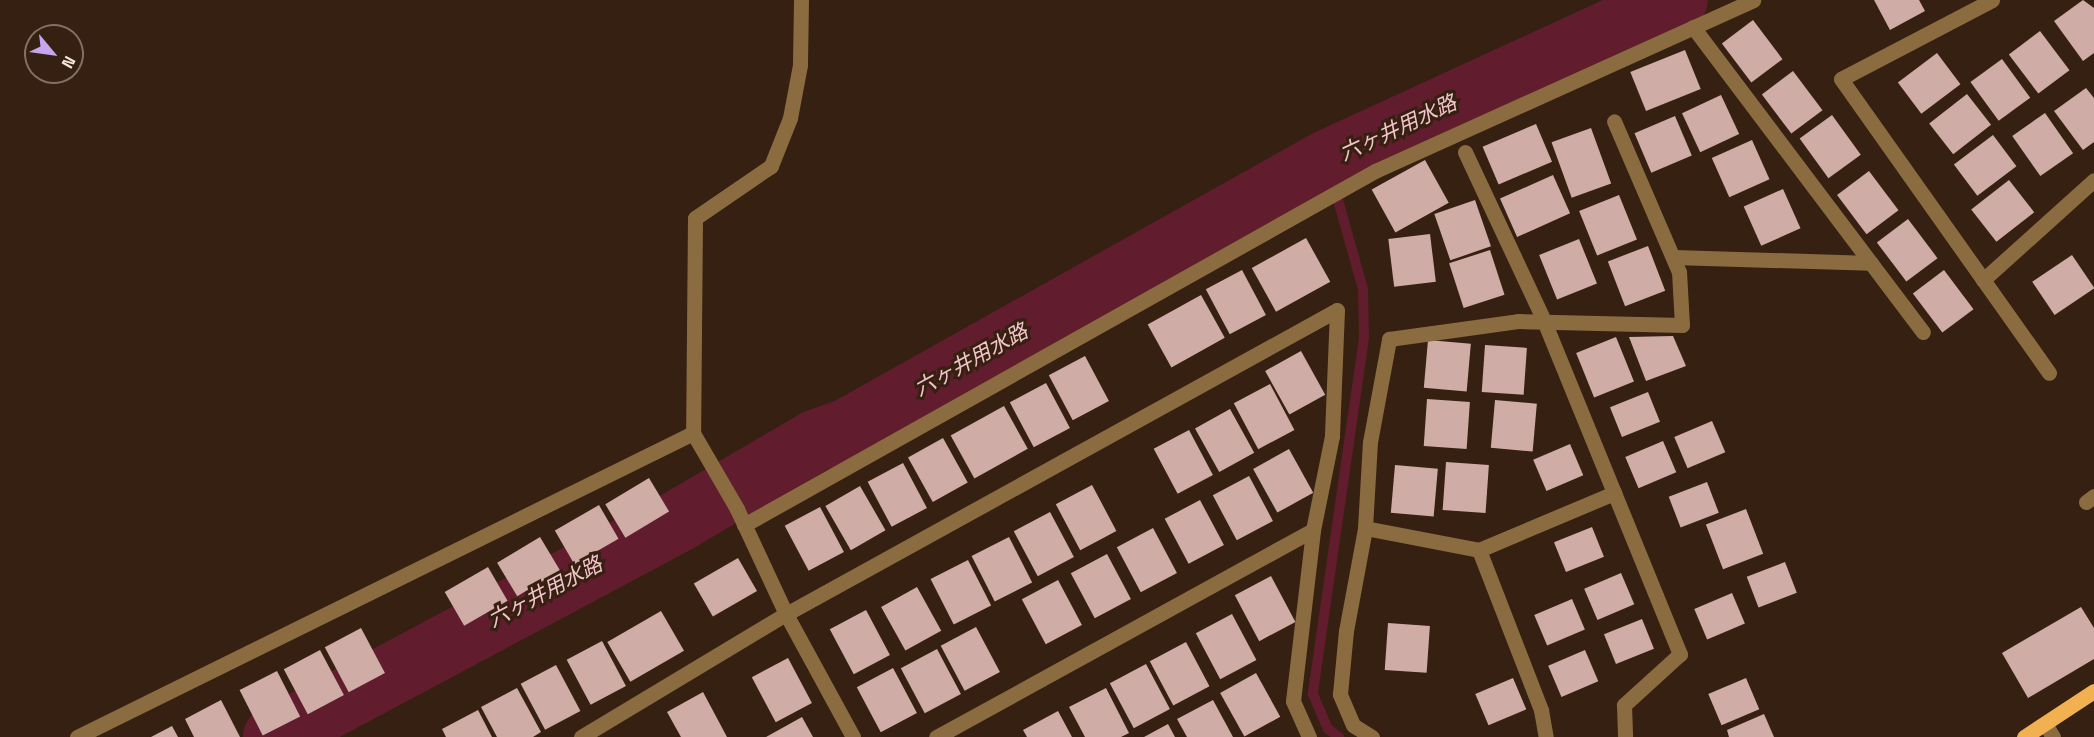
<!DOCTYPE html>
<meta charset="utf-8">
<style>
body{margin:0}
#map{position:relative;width:2094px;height:737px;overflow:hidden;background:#362011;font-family:"Space Grotesk","Noto Sans JP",sans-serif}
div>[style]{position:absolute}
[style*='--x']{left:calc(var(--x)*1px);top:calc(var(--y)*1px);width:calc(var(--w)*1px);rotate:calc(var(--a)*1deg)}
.stream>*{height:10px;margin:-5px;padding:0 5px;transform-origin:5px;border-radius:5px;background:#611d2d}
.river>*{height:62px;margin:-31px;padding:0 31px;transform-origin:31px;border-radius:31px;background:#611d2d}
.building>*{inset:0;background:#cfada6;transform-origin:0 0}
.minor>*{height:15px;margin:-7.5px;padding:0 7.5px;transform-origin:7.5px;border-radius:7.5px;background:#8b6c41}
.major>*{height:15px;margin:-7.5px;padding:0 7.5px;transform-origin:7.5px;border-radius:7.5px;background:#f2b151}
span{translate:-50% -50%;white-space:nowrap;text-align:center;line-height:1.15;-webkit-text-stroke:6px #362011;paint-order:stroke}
.water-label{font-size:21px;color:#f2c5cb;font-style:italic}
.north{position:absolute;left:24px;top:24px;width:60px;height:60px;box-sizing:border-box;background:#362011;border:2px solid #836f63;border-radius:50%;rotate:119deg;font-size:16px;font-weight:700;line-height:24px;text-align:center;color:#f6e6dd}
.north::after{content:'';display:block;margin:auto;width:21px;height:27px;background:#c7a6ef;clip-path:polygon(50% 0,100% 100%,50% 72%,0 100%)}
</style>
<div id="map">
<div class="stream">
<i style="--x:1327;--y:161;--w:133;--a:74.3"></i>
<i style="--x:1363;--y:289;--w:49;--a:88.8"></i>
<i style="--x:1364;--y:338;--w:360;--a:98.2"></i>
<i style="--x:1313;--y:694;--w:38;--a:67"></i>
<i style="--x:1328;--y:729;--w:14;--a:36"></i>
</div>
<div class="river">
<i style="--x:274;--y:737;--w:460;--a:-28.1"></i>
<i style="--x:680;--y:520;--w:156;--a:-30.3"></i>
<i style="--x:815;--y:441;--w:35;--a:-20"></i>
<i style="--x:848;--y:429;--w:549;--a:-29.23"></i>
<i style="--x:1327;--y:161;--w:385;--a:-24.7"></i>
</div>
<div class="building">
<i style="clip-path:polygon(1874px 0,1919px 0,1925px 11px,1890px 30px)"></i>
<i style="clip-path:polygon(2083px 0,2094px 8px,2094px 53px,2083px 61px,2054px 21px)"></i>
<i style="left:1753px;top:20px;width:49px;height:39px;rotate:53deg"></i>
<i style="left:2040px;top:31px;width:49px;height:39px;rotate:53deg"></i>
<i style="left:1685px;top:50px;width:42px;height:59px;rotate:68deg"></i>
<i style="left:1937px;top:53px;width:39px;height:49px;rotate:53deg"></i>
<i style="left:2002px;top:59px;width:48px;height:39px;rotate:54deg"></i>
<i style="left:1793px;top:71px;width:49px;height:39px;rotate:53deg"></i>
<i style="clip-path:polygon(2086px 88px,2094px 98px,2094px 142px,2083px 150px,2054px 111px)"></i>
<i style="left:1967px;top:94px;width:39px;height:48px;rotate:52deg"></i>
<i style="left:1721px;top:95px;width:43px;height:43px;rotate:65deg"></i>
<i style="left:2045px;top:113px;width:49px;height:40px;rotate:55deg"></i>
<i style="left:1832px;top:115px;width:49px;height:40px;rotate:54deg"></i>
<i style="left:1675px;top:116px;width:43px;height:44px;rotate:67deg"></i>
<i style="left:1536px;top:124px;width:41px;height:58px;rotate:67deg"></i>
<i style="left:1591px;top:128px;width:59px;height:42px;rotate:70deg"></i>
<i style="left:1993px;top:135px;width:39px;height:49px;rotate:53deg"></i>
<i style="left:1752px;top:140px;width:43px;height:44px;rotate:66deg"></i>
<i style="left:1425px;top:160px;width:49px;height:61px;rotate:61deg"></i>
<i style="left:1869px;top:171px;width:49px;height:40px;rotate:53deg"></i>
<i style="left:1553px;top:175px;width:42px;height:58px;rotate:66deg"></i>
<i style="left:2009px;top:180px;width:41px;height:48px;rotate:52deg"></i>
<i style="left:1783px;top:189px;width:43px;height:43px;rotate:66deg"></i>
<i style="left:1619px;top:195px;width:48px;height:43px;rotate:68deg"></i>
<i style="left:1475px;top:200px;width:49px;height:43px;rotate:71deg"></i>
<i style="left:1908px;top:219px;width:49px;height:39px;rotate:53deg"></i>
<i style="left:1430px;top:234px;width:48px;height:42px;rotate:83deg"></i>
<i style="left:1306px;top:238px;width:50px;height:62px;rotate:61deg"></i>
<i style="left:1579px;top:239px;width:48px;height:43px;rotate:68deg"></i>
<i style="left:1648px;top:246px;width:48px;height:43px;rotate:69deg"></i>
<i style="left:1490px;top:250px;width:47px;height:43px;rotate:72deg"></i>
<i style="left:2072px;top:255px;width:40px;height:48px;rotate:56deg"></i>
<i style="left:1242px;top:270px;width:51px;height:41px;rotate:62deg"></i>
<i style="left:1944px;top:270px;width:49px;height:39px;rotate:53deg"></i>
<i style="left:1201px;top:295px;width:49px;height:61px;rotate:61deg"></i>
<i style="clip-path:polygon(1673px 336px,1686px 366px,1646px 381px,1629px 337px)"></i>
<i style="left:1616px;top:337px;width:48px;height:43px;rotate:68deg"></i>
<i style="left:1428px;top:340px;width:43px;height:48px;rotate:5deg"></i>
<i style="left:1485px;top:345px;width:42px;height:47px;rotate:4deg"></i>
<i style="left:1301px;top:351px;width:50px;height:41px;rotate:61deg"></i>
<i style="left:1085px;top:356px;width:51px;height:41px;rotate:62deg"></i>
<i style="left:1046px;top:383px;width:51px;height:41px;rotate:62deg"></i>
<i style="left:1270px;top:384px;width:52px;height:41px;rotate:62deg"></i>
<i style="left:1648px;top:392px;width:32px;height:41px;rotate:68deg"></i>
<i style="left:1427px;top:399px;width:43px;height:47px;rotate:4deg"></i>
<i style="left:1495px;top:400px;width:42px;height:48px;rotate:5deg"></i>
<i style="left:1004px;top:406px;width:49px;height:61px;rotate:61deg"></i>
<i style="left:1230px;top:409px;width:50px;height:40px;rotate:61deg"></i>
<i style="left:1712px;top:421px;width:34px;height:41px;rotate:67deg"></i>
<i style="left:1189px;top:430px;width:51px;height:40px;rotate:62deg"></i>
<i style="left:943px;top:438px;width:51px;height:40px;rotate:61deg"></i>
<i style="left:1663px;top:441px;width:34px;height:41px;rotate:67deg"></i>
<i style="left:1570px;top:444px;width:34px;height:40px;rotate:67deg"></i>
<i style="left:1289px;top:449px;width:50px;height:41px;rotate:61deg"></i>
<i style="left:1446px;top:462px;width:43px;height:48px;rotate:4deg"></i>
<i style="left:903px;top:463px;width:51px;height:40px;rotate:62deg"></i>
<i style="left:1395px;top:465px;width:43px;height:48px;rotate:5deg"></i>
<i style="left:1249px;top:476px;width:51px;height:41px;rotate:62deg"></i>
<i style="left:649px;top:478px;width:39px;height:51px;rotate:59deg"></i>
<i style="left:1707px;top:482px;width:33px;height:41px;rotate:69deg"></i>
<i style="left:1092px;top:485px;width:52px;height:41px;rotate:62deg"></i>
<i style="left:860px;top:486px;width:51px;height:40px;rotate:60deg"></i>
<i style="left:1200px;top:500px;width:51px;height:40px;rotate:62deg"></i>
<i style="left:599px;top:505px;width:39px;height:51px;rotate:60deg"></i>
<i style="left:820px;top:507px;width:51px;height:40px;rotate:62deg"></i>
<i style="left:1746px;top:509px;width:48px;height:43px;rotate:69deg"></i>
<i style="left:1050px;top:512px;width:51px;height:41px;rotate:62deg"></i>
<i style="left:1592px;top:527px;width:32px;height:41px;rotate:68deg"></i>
<i style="left:1153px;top:528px;width:51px;height:41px;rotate:62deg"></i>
<i style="left:540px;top:537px;width:39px;height:50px;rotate:59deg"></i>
<i style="left:1009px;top:537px;width:51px;height:42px;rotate:63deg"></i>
<i style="left:1107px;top:554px;width:51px;height:41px;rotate:62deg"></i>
<i style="left:738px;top:558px;width:38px;height:51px;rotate:60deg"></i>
<i style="left:968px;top:560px;width:51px;height:42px;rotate:63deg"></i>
<i style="left:1785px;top:562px;width:33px;height:41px;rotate:69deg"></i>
<i style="left:488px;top:567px;width:39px;height:50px;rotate:60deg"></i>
<i style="left:1621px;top:573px;width:34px;height:40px;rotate:67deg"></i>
<i style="left:1271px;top:576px;width:52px;height:41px;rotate:62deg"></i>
<i style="left:1058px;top:580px;width:51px;height:41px;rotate:62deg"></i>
<i style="left:917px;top:587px;width:50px;height:41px;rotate:61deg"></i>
<i style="left:1732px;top:593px;width:33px;height:41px;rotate:67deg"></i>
<i style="left:1572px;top:599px;width:33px;height:41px;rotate:67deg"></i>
<i style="clip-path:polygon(2081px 607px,2094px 628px,2094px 659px,2028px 698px,2002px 653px)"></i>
<i style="left:866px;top:610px;width:51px;height:41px;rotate:62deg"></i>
<i style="left:661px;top:611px;width:46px;height:62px;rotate:60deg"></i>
<i style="left:1232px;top:614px;width:52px;height:41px;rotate:62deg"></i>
<i style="left:1642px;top:619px;width:32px;height:41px;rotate:68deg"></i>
<i style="left:1388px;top:623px;width:42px;height:47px;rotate:4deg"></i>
<i style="left:976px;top:627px;width:51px;height:40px;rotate:62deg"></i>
<i style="left:361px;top:628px;width:51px;height:41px;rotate:62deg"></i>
<i style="left:602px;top:641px;width:51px;height:40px;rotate:62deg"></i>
<i style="left:1186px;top:642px;width:50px;height:41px;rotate:62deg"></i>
<i style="left:937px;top:649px;width:51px;height:41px;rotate:62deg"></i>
<i style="left:320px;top:650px;width:51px;height:41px;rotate:62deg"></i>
<i style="left:1585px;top:650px;width:34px;height:40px;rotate:67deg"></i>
<i style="left:788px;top:658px;width:51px;height:41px;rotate:62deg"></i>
<i style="left:1146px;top:664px;width:51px;height:41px;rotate:62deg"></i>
<i style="left:556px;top:665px;width:52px;height:40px;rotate:62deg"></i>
<i style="left:893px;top:668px;width:51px;height:41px;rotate:62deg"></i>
<i style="left:277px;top:671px;width:51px;height:42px;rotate:63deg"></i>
<i style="left:1256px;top:673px;width:50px;height:41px;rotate:61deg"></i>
<i style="left:1513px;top:678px;width:34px;height:41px;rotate:67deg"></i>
<i style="left:1746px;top:678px;width:34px;height:41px;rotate:67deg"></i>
<i style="clip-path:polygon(517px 688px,541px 732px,533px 737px,497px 737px,481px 707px)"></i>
<i style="clip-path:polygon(1106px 688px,1129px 733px,1121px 737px,1085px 737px,1069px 707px)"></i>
<i style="clip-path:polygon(703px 692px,727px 737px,681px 737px,667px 712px)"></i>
<i style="clip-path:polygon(221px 700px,240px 737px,194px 737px,185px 719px)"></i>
<i style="clip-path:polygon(1213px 700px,1233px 737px,1187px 737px,1177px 719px)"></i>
<i style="clip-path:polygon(478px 710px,492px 737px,446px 737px,442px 729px)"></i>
<i style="clip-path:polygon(1058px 711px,1072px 737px,1027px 737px,1023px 730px)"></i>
<i style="clip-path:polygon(1764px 714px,1774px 737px,1729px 737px,1727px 730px)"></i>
<i style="clip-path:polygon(802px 717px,813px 737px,766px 737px)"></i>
<i style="clip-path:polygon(1168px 724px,1175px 737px,1144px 737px)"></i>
<i style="clip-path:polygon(172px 726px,178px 737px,151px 737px)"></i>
</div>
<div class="minor">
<i style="--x:801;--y:0;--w:65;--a:90.9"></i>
<i style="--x:800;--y:65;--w:54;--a:100.7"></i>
<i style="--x:790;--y:118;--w:52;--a:111.6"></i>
<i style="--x:771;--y:166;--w:92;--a:145.6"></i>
<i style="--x:695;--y:218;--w:215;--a:90.5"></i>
<i style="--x:693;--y:433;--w:88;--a:59.9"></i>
<i style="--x:737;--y:509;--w:116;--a:65"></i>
<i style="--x:786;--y:614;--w:140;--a:61.4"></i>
<i style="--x:1992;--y:0;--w:170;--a:152.4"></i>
<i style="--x:1841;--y:79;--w:360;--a:54.7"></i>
<i style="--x:1693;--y:27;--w:382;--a:53"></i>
<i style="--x:1465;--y:152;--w:187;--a:64.9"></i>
<i style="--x:1544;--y:321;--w:360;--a:67.8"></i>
<i style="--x:1680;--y:654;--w:76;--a:137.7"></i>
<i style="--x:1624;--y:705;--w:32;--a:88"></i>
<i style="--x:1673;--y:257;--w:198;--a:1.7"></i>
<i style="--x:1983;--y:280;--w:149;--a:-42"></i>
<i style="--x:2086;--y:502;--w:10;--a:-37"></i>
<i style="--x:744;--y:525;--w:724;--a:-29.29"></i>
<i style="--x:1375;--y:171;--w:415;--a:-24.3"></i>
<i style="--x:1365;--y:528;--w:116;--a:10.9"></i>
<i style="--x:1479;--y:550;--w:147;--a:-22.9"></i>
<i style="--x:1479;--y:550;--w:172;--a:68.8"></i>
<i style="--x:1541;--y:710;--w:27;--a:80"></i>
<i style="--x:2045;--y:724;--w:15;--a:58"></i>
<i style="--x:77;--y:737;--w:687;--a:-26.27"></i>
<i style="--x:581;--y:737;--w:239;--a:-31"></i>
<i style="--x:786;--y:614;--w:629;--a:-28.89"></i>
<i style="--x:1337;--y:310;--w:126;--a:92.3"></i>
<i style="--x:1332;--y:436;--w:96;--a:101.4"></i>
<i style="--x:1313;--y:530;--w:430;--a:151.2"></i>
<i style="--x:1309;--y:737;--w:39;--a:-114"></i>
<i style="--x:1293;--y:701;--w:172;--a:-83.3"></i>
<i style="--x:1372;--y:737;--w:22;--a:-148"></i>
<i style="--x:1353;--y:725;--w:34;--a:-113"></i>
<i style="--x:1340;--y:694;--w:63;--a:-84.6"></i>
<i style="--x:1346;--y:631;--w:105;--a:-79.5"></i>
<i style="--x:1365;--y:528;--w:86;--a:-86.7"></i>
<i style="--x:1370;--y:442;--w:105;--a:-79.5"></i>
<i style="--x:1389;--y:339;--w:130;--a:-7.9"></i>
<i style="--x:1518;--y:321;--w:164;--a:1.4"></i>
<i style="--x:1682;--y:325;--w:53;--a:-93.2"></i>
<i style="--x:1679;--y:272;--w:164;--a:-113.3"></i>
</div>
<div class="major">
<i style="--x:2024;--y:737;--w:84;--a:-33.3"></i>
</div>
<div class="water-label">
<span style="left:1398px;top:128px;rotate:-25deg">六ヶ井用水路</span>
<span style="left:971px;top:360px;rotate:-29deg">六ヶ井用水路</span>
<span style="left:545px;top:592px;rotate:-28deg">六ヶ井用水路</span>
</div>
<div class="north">N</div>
</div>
